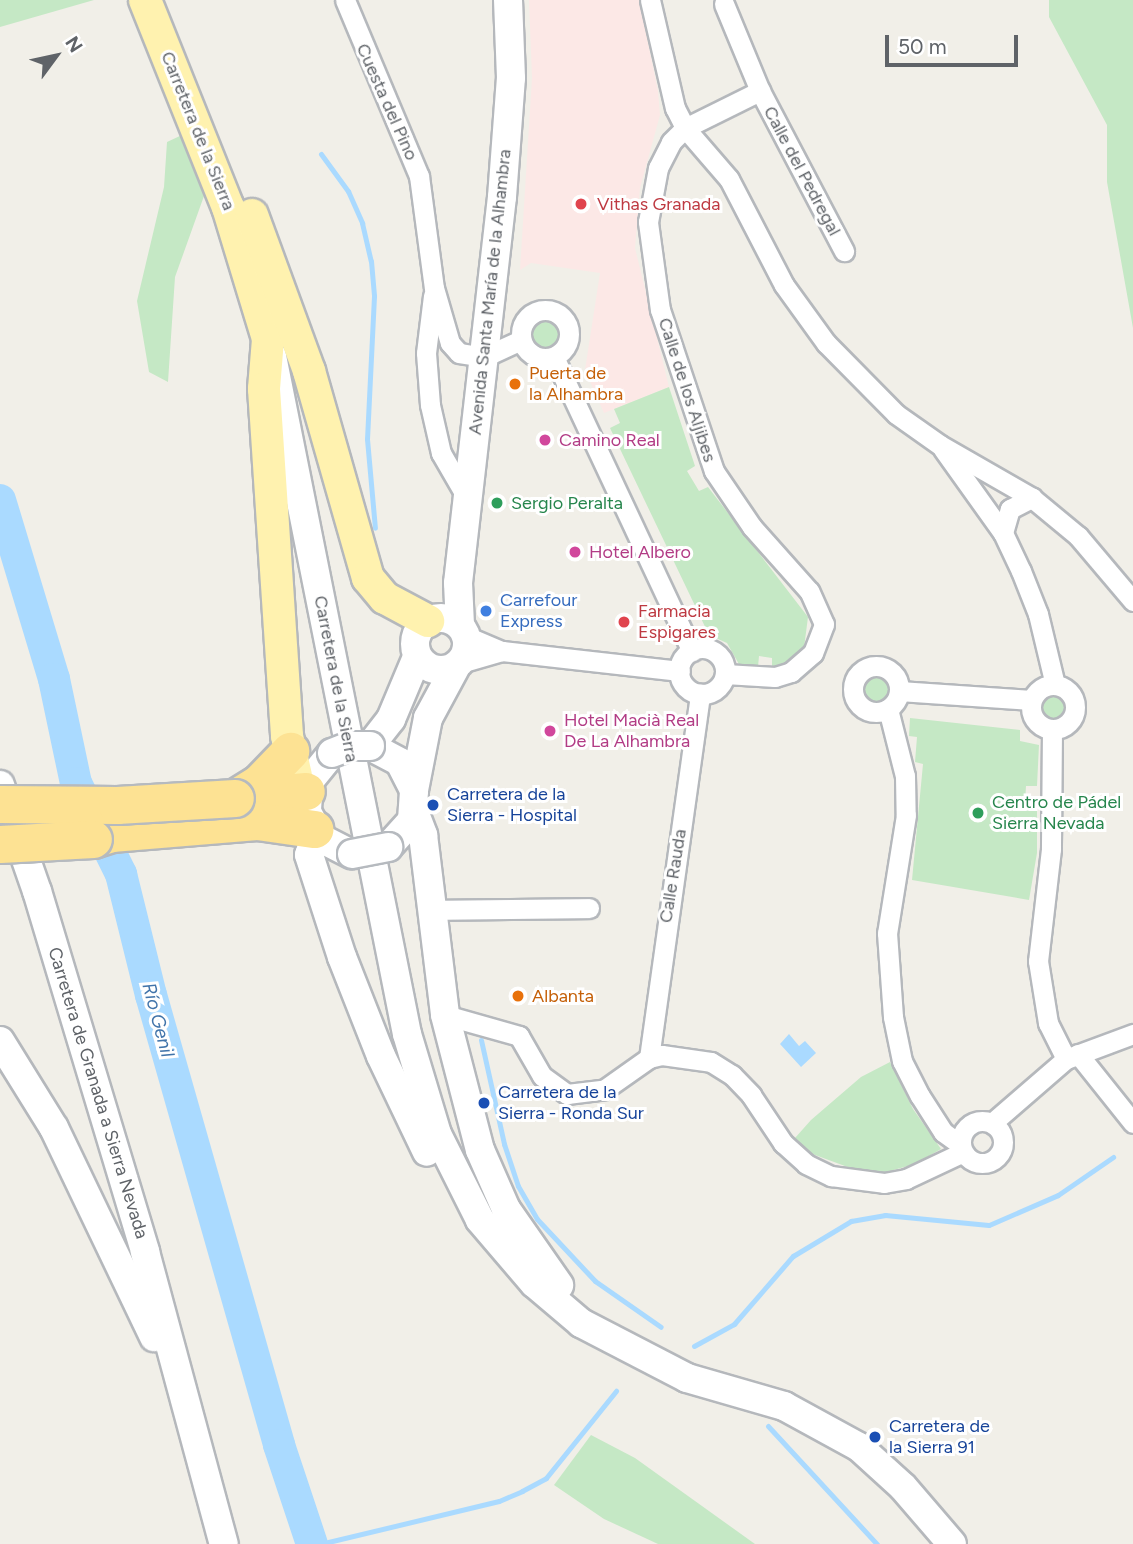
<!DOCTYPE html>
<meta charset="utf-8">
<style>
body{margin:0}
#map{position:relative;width:1133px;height:1544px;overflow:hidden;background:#f1efe8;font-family:Figtree,sans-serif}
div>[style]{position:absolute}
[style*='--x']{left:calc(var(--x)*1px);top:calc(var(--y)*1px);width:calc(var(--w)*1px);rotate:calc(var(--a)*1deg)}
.medical>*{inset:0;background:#fce8e6}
.green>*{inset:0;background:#c5e8c5}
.round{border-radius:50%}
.water>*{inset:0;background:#aadaff}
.stream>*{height:5px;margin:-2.5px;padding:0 2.5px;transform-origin:2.5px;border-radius:2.5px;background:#aadaff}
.river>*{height:32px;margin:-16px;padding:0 16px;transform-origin:16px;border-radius:16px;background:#aadaff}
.roads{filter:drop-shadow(2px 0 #b5b8bc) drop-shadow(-2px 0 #b5b8bc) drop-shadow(0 2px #b5b8bc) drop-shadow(0 -2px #b5b8bc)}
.street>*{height:19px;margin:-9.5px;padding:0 9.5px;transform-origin:9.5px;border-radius:9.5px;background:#fff}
.street>.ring{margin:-9.5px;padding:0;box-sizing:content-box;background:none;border:19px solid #fff;border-radius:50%}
.secondary>*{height:28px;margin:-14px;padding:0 14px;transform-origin:14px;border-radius:14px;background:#fff}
.secondary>.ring{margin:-14px;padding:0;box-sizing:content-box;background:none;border:28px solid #fff;border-radius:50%}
.primary>*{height:32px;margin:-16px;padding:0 16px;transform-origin:16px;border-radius:16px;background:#fff2af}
.highway>*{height:37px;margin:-18.5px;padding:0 18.5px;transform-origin:18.5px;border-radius:18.5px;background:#fde293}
.bridges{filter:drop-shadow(2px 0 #b6babf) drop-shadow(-2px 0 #b6babf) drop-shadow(0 2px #b6babf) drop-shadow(0 -2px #b6babf)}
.secondary-bridge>*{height:28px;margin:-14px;padding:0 14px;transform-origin:14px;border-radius:14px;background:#fff}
.highway-bridge>*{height:37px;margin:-18.5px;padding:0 18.5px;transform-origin:18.5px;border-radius:18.5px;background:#fde293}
.dots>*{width:19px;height:19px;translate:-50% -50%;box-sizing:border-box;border:4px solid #fff;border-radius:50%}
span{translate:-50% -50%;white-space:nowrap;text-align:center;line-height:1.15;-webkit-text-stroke:6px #fff;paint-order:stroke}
.street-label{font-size:18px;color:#5f6368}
.health-label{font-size:18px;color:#be3a42}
.left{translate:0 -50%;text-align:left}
.food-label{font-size:18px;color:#c56008}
.hotel-label{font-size:18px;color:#b23c85}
.leisure-label{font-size:18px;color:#27864d}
.shop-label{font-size:18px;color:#366cbe}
.transit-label{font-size:18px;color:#164399}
.water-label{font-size:19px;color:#4174aa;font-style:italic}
.north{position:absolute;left:21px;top:21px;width:70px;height:70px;-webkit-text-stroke:5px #fff;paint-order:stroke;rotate:57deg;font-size:19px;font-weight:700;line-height:28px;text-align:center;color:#5f6368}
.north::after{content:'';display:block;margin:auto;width:24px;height:32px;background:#5f6368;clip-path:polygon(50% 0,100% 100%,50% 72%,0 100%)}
.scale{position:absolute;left:885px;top:35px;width:133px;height:32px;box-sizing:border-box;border:4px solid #5f6368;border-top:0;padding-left:9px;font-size:21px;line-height:24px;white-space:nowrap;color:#5f6368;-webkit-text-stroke:5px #fff;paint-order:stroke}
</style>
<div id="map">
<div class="medical">
<i style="clip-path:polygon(529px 0,639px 0,658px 91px,660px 115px,640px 188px,635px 248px,669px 387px,604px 413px,585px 370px,600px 273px,531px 263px,520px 270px,532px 78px)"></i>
</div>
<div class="green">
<i style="clip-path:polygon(0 0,94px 0,0 27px)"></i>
<i style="clip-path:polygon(1049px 0,1133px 0,1133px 328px,1107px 182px,1107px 125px,1049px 17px)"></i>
<i style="clip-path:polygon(182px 135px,204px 196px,175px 277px,168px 382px,149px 372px,137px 301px,164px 187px,167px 142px)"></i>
<i class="round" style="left:531px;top:320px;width:28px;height:28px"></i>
<i style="clip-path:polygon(669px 387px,695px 466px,687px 471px,699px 491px,708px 487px,808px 617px,804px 648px,785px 664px,772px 668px,772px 658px,759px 656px,758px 667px,740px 666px,727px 643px,709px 635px,610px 428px,620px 423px,614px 409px)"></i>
<i class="round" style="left:863px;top:676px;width:26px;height:26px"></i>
<i class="round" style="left:1040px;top:694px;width:26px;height:26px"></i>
<i style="clip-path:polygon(910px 718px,1020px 730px,1020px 741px,1039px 745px,1037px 786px,1026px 786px,1025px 804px,1037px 806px,1037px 853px,1029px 900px,912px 880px,923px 764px,915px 762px,917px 737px,909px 736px)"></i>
<i style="clip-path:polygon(890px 1062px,913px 1109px,941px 1149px,915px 1164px,872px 1176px,807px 1152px,795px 1138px,811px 1120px,861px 1077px)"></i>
<i style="clip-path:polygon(591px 1435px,635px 1458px,755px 1544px,658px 1544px,604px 1519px,554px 1485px)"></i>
</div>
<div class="water">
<i style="clip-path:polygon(789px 1034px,799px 1046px,805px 1041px,816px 1053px,801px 1067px,780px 1044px)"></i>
</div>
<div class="stream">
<i style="--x:321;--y:154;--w:46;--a:53.9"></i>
<i style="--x:348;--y:191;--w:35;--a:66"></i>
<i style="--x:362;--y:223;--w:39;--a:77"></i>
<i style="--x:371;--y:261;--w:35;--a:85"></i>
<i style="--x:374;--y:296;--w:143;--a:92.8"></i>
<i style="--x:367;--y:439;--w:89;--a:84.9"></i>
<i style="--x:481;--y:1040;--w:107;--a:77.5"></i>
<i style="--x:504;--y:1144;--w:44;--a:71.6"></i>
<i style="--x:518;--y:1186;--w:38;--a:60"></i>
<i style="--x:537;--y:1219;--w:85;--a:46.9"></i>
<i style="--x:595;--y:1281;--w:80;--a:34.9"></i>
<i style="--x:694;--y:1346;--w:46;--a:-28.8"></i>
<i style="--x:734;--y:1324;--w:90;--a:-49.1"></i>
<i style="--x:793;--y:1256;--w:68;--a:-31.1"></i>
<i style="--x:851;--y:1221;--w:35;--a:-10"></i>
<i style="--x:885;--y:1215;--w:104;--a:5.5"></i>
<i style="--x:989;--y:1225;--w:75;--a:-23.5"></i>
<i style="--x:1058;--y:1195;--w:67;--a:-34.6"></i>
<i style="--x:768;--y:1426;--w:161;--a:47.3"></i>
<i style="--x:320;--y:1544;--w:184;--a:-13.5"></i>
<i style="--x:499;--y:1501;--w:25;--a:-23"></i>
<i style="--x:522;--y:1491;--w:27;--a:-28"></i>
<i style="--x:546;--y:1478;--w:112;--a:-51.2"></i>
</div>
<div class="river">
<i style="--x:0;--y:500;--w:187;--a:73.2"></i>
<i style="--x:54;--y:679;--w:106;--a:78.1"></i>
<i style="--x:76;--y:783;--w:102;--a:63.7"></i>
<i style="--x:121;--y:874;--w:125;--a:76.1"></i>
<i style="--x:151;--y:995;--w:468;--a:74.1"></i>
<i style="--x:279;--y:1445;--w:104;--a:71.6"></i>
</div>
<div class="roads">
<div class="street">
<i style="--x:345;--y:0;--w:191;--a:67.2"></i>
<i style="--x:419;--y:176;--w:113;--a:82.4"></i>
<i style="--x:434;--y:288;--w:57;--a:73.8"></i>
<i style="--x:450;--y:343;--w:13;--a:48"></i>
<i style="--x:459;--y:353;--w:25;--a:9"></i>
<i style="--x:484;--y:357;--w:41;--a:-24.7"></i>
<i style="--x:650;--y:0;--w:111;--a:77"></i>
<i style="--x:675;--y:108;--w:22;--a:63"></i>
<i style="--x:685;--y:128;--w:67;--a:49.2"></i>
<i style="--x:729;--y:179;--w:119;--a:62.6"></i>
<i style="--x:784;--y:285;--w:72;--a:54.1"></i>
<i style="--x:826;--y:343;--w:100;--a:45.4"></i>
<i style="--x:896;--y:414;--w:54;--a:35.2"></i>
<i style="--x:940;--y:445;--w:106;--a:29.9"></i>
<i style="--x:1032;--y:498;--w:60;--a:39.6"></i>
<i style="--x:1078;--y:536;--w:85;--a:49.8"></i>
<i style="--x:724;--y:4;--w:94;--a:67.5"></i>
<i style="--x:760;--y:91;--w:181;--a:62.3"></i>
<i style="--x:433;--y:296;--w:57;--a:97"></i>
<i style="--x:426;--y:353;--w:52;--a:85.6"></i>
<i style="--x:430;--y:405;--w:49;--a:77.1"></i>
<i style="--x:441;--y:453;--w:52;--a:60"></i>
<i class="ring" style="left:521px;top:310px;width:29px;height:29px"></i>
<i style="--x:554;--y:357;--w:325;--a:64.9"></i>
<i style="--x:943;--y:449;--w:103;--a:54.5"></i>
<i style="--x:1003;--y:533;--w:42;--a:64.7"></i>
<i style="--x:1021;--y:571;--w:46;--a:68.4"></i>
<i style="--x:1038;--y:614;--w:73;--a:76.5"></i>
<i style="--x:1003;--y:533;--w:25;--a:-74"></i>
<i style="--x:1010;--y:509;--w:25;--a:-27"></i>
<i style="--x:466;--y:636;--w:39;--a:23"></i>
<i style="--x:502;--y:651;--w:179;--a:6.4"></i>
<i class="ring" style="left:679px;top:648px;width:27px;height:27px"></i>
<i style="--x:460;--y:663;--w:44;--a:-15.9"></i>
<i class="ring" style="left:853px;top:666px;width:27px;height:27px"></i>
<i style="--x:725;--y:674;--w:50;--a:3.4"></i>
<i style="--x:775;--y:677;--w:17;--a:-17"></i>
<i style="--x:791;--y:672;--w:29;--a:-41"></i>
<i style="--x:813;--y:653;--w:31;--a:-69"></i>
<i style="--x:824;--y:624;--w:36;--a:-114"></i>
<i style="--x:809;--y:591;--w:86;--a:-131.7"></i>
<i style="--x:752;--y:527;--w:68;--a:-124.2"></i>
<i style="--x:714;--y:471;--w:170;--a:-108.5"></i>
<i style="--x:660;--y:310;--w:89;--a:-97.8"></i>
<i style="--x:648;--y:222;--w:55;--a:-79.5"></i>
<i style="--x:658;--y:168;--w:29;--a:-63"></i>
<i style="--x:671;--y:142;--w:20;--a:-45"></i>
<i style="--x:685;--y:128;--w:84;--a:-26.3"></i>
<i class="ring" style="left:1031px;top:685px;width:25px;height:25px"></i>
<i style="--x:899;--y:691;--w:133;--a:3.9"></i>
<i style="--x:888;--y:709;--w:69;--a:75.8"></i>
<i style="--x:905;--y:776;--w:39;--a:89"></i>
<i style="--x:906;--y:815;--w:120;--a:99.1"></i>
<i style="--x:887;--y:933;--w:84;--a:85.9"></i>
<i style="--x:893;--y:1017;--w:45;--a:78.4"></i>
<i style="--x:902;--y:1061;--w:39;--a:63"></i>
<i style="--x:920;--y:1096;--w:43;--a:57.4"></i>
<i style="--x:943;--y:1132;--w:22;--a:36"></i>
<i style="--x:1052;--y:729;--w:120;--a:90.5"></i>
<i style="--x:1051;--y:849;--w:113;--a:96.6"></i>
<i style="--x:1038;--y:961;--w:63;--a:80.8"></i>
<i style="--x:1048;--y:1023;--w:40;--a:63.4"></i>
<i style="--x:432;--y:910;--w:157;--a:-0.7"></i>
<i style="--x:445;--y:1015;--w:77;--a:15.8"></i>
<i style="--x:519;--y:1036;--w:46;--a:60.1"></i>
<i style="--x:542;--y:1076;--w:31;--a:36"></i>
<i style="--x:567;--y:1094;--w:38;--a:-7"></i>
<i style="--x:605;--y:1089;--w:54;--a:-35.2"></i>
<i style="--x:649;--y:1058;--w:13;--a:-13"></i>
<i style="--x:662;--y:1055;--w:49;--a:8.1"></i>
<i style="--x:711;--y:1062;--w:25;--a:32"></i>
<i style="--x:732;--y:1075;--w:28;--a:46"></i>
<i style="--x:751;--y:1095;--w:58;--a:56.3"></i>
<i style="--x:783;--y:1143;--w:31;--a:42"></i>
<i style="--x:806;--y:1164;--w:28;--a:26"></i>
<i style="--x:831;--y:1176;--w:53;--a:7.5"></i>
<i style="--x:884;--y:1183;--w:22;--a:-10"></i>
<i style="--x:906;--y:1179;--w:63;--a:-25.3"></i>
<i style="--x:1078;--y:1054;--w:88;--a:51.4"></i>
<i style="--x:649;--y:1058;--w:368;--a:-82"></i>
<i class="ring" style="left:961px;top:1121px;width:23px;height:23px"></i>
<i style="--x:992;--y:1123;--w:98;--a:-40.9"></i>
<i style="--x:1066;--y:1059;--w:72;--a:-20.5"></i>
</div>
<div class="secondary">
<i style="--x:272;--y:356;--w:691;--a:78.74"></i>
<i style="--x:407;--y:1034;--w:104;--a:73.3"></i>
<i style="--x:437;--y:1134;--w:96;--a:63.4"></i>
<i style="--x:480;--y:1220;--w:83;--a:49.4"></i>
<i style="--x:534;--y:1283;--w:62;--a:40.4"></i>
<i style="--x:581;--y:1323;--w:119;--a:27.4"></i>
<i style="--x:687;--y:1378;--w:101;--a:16.1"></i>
<i style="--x:784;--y:1406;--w:85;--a:28.7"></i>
<i style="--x:859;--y:1447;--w:59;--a:42.3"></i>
<i style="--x:903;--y:1487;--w:75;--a:49.3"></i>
<i class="ring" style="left:415px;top:618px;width:24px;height:24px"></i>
<i style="--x:460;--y:625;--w:42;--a:-92.7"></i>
<i style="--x:458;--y:583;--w:388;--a:-83.5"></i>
<i style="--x:502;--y:197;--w:119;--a:-85.7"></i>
<i style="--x:511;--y:78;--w:78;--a:-92.2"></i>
<i style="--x:332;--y:753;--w:36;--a:129"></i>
<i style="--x:309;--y:781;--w:31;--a:94"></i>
<i style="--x:307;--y:812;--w:31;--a:61"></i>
<i style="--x:322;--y:839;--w:34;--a:27"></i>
<i style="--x:0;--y:785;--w:112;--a:70.8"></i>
<i style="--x:37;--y:891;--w:377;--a:73.3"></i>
<i style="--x:145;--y:1252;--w:302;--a:74.9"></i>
<i style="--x:414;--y:790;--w:73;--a:-79"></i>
<i style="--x:428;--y:718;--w:57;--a:-61.6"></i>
<i style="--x:414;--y:811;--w:26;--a:69"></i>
<i style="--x:423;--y:835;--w:181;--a:83"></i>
<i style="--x:445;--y:1015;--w:139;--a:75.5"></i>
<i style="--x:480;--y:1150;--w:64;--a:66.2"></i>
<i style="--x:506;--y:1209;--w:93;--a:55.1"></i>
<i style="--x:317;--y:833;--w:23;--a:110"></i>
<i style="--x:309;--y:855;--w:107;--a:72.1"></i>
<i style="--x:342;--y:957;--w:106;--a:68.5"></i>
<i style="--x:381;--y:1056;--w:106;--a:64.4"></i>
<i style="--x:388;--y:847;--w:36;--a:-48"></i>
<i style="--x:412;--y:820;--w:30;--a:-86"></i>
<i style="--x:414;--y:790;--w:31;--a:-117"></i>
<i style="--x:400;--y:762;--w:34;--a:-152"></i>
<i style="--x:370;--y:746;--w:34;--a:-52"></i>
<i style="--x:391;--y:719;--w:67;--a:-67.2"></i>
<i style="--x:0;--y:1041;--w:102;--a:58.2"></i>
<i style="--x:54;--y:1128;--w:232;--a:64.4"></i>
</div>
<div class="primary">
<i style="--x:145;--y:0;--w:223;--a:68.2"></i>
<i style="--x:228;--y:207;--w:138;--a:73.1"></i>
<i style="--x:268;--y:339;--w:50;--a:94.6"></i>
<i style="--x:264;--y:389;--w:348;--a:86.2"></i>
<i style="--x:287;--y:736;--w:41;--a:77.3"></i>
<i style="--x:252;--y:215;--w:166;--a:69.9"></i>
<i style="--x:309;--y:371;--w:215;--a:74.1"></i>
<i style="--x:368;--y:578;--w:26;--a:50"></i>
<i style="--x:385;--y:598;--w:49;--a:28.1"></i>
</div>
<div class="highway">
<i style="--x:239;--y:797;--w:67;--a:-5.1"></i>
<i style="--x:235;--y:798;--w:28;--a:-32"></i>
<i style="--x:259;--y:783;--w:45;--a:-45.9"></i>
<i style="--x:93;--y:839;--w:19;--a:-18"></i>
<i style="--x:111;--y:833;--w:146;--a:-4.7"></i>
<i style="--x:257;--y:821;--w:58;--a:8"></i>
</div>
</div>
<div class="bridges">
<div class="secondary-bridge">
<i style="--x:332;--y:753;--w:19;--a:-21"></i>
<i style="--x:350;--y:746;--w:20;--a:0"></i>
<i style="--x:352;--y:854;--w:37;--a:-11"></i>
</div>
<div class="highway-bridge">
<i style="--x:0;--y:804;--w:117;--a:0.5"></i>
<i style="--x:117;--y:805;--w:118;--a:-3.4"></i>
<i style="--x:0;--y:844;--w:93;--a:-3.1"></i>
</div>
</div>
<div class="dots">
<i style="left:581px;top:204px;background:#e0444e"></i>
<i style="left:515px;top:384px;background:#e8710a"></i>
<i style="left:545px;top:440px;background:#d1479c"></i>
<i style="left:497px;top:503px;background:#2e9e5b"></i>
<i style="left:575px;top:552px;background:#d1479c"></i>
<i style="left:486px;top:611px;background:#3f7fe0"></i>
<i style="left:624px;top:622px;background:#e0444e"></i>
<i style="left:550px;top:731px;background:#d1479c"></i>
<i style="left:433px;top:805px;background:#1a4fb4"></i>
<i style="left:978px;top:813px;background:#2e9e5b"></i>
<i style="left:518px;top:996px;background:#e8710a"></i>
<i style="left:484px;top:1103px;background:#1a4fb4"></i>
<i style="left:875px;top:1437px;background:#1a4fb4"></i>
</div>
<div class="street-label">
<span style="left:387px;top:102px;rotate:66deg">Cuesta del Pino</span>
<span style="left:198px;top:131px;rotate:68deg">Carretera de la Sierra</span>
<span style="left:802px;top:171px;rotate:62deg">Calle del Pedregal</span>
<span style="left:490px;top:292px;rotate:-84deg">Avenida Santa María de la Alhambra</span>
<span style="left:687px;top:390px;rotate:72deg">Calle de los Aljibes</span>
<span style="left:336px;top:679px;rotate:79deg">Carretera de la Sierra</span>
<span style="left:673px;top:876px;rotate:-81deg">Calle Rauda</span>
<span style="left:98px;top:1093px;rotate:73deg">Carretera de Granada a Sierra Nevada</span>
</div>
<div class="health-label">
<span class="left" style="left:597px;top:204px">Vithas Granada</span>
<span class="left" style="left:638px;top:622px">Farmacia<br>Espigares</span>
</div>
<div class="food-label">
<span class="left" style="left:529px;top:384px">Puerta de<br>la Alhambra</span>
<span class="left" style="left:532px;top:996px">Albanta</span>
</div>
<div class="hotel-label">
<span class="left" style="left:559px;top:440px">Camino Real</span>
<span class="left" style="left:589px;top:552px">Hotel Albero</span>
<span class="left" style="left:564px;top:731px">Hotel Macià Real<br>De La Alhambra</span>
</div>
<div class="leisure-label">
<span class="left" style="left:511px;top:503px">Sergio Peralta</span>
<span class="left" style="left:992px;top:813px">Centro de Pádel<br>Sierra Nevada</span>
</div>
<div class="shop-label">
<span class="left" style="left:500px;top:611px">Carrefour<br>Express</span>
</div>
<div class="transit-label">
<span class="left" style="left:447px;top:805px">Carretera de la<br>Sierra - Hospital</span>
<span class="left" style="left:498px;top:1103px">Carretera de la<br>Sierra - Ronda Sur</span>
<span class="left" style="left:889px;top:1437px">Carretera de<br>la Sierra 91</span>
</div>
<div class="water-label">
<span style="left:158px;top:1020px;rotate:75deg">Río Genil</span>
</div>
<div class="north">N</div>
<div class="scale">50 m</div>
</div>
